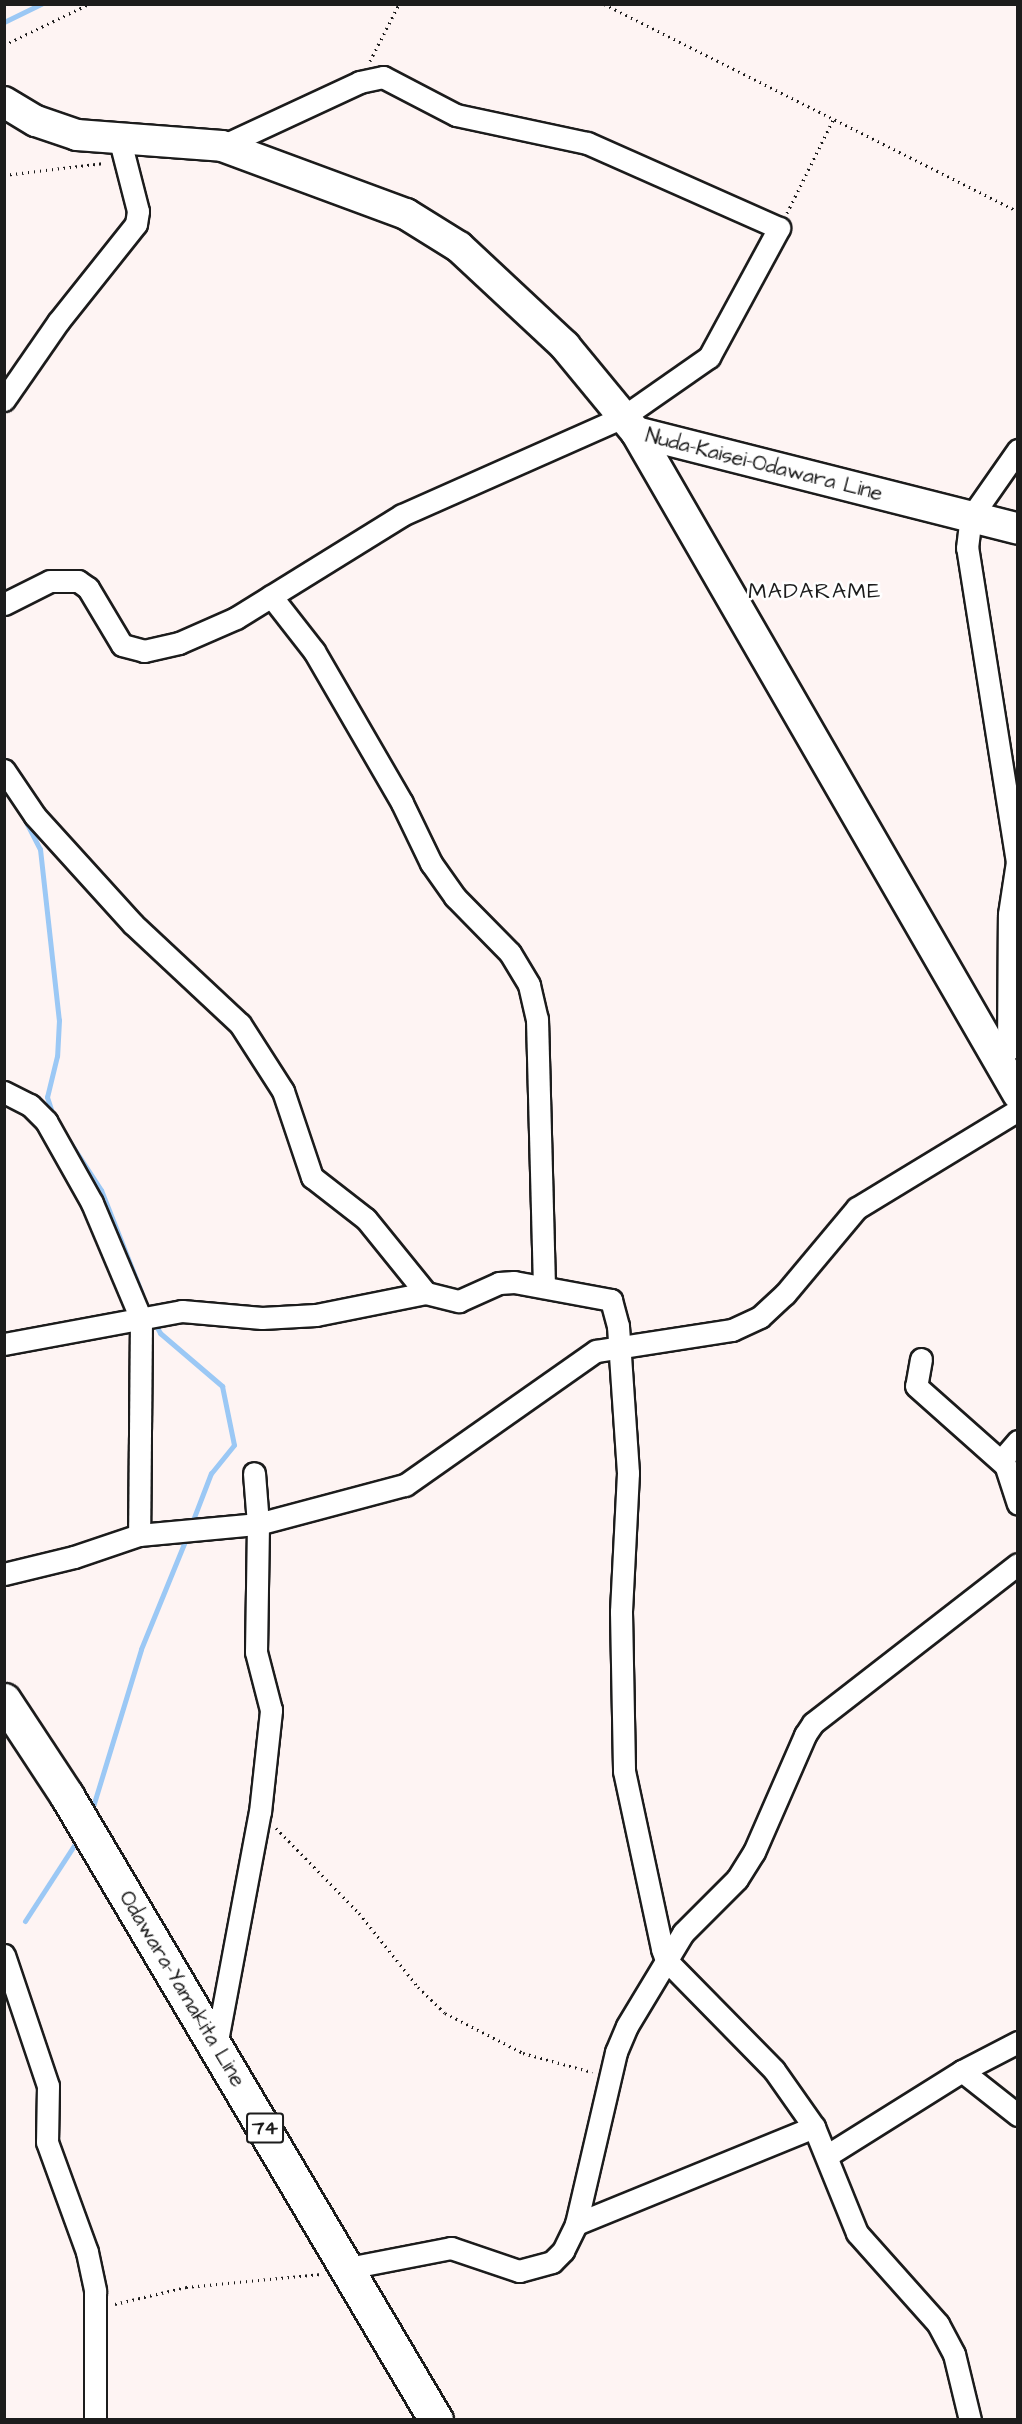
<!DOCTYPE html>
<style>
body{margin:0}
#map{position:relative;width:1022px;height:2424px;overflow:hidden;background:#fef4f3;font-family:"Architects Daughter",sans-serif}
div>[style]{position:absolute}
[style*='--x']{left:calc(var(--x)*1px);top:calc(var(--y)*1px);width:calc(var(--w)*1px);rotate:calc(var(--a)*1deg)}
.stream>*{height:5px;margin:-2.5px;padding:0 2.5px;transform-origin:2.5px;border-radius:2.5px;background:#9bc8f5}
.path>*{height:3px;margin-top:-1.5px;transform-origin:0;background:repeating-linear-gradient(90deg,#1c1c1c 0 1.5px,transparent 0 6px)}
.roads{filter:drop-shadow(2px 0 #1c1c1c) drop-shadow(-2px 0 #1c1c1c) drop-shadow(0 2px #1c1c1c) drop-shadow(0 -2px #1c1c1c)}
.street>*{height:21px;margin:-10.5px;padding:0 10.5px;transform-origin:10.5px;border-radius:10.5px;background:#fff}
.secondary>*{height:30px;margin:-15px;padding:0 15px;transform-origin:15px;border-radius:15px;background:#fff}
.primary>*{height:33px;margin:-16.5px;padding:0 16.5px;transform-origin:16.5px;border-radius:16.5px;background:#fff}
span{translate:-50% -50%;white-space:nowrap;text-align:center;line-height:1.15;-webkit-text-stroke:5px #fff;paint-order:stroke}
.shield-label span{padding:2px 4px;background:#fff;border:2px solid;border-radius:4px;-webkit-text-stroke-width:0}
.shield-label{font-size:20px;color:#1c1c1c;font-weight:700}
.street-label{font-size:21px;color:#1c1c1c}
.neighbourhood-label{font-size:22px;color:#1c1c1c;letter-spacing:1.5px}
.frame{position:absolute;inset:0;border:6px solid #1c1c1c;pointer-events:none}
</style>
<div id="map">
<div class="stream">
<i style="--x:4;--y:22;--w:41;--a:-25.9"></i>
<i style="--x:24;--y:818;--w:35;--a:63"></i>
<i style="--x:40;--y:849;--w:172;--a:83.7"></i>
<i style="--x:59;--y:1020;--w:36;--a:93"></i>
<i style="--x:57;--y:1056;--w:42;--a:103.7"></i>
<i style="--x:47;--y:1097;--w:19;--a:72"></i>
<i style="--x:64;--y:1133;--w:68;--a:57"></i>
<i style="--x:101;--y:1190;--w:112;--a:68.5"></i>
<i style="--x:154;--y:1322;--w:13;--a:61"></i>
<i style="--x:160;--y:1333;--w:82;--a:40.5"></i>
<i style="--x:222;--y:1386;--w:60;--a:78.5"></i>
<i style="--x:234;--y:1445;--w:36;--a:129"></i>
<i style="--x:211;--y:1473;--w:56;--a:111"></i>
<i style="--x:91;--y:1813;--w:171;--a:-73"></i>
<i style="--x:141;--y:1649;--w:122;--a:-67.8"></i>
<i style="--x:25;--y:1921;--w:99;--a:-57"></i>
</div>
<div class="path">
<i style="--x:604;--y:4;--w:463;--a:26.6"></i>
<i style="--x:4;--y:45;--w:94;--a:-25.8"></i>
<i style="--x:370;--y:61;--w:64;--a:-63"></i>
<i style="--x:4;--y:175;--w:101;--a:-6.8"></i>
<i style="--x:787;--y:213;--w:106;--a:-63.7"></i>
<i style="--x:276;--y:1828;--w:119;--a:45.7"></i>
<i style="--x:359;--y:1913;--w:95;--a:51.4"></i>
<i style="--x:418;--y:1987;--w:37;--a:44"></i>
<i style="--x:445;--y:2013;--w:88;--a:27.1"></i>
<i style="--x:523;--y:2053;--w:72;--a:15.4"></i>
<i style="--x:115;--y:2304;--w:73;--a:-13.5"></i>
<i style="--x:186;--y:2287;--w:136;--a:-5.5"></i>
</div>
<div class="roads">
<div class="street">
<i style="--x:4;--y:400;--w:95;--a:-55.3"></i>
<i style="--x:58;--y:322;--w:125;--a:-51.5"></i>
<i style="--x:136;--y:224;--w:13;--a:-81"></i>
<i style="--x:138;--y:211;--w:76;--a:-104.4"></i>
<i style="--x:271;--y:596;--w:70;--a:52"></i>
<i style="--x:314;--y:651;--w:176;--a:59.9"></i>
<i style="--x:402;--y:803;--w:67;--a:64.2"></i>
<i style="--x:431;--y:863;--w:42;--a:54.8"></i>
<i style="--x:455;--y:897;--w:78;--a:45.5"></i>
<i style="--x:510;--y:953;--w:37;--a:59"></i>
<i style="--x:529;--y:985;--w:35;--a:77"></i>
<i style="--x:537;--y:1019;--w:268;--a:88.5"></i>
<i style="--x:4;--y:604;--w:51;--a:-26.6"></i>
<i style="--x:50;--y:581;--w:28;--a:0"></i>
<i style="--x:78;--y:581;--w:12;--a:35"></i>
<i style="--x:88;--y:588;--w:66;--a:59.2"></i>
<i style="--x:122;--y:645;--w:23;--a:15"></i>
<i style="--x:144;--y:651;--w:36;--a:-13"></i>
<i style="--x:179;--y:643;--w:62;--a:-23.7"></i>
<i style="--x:236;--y:618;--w:195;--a:-31.8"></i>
<i style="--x:402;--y:515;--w:242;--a:-23.9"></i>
<i style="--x:623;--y:417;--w:105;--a:-34.9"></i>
<i style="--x:709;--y:357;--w:147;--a:-61.5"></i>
<i style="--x:779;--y:228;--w:210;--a:-156.1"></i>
<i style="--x:587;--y:143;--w:134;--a:-167.9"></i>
<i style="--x:456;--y:115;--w:82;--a:-152.5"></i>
<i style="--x:383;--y:77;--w:24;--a:168"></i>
<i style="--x:360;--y:82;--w:152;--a:155.1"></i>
<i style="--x:4;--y:770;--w:55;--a:56"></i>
<i style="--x:35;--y:816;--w:146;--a:47.8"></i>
<i style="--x:133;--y:924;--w:146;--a:43.1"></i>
<i style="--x:240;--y:1024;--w:80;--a:57.3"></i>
<i style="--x:283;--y:1091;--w:91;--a:71.4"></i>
<i style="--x:312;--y:1177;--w:68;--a:37.9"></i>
<i style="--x:366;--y:1219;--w:95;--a:51"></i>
<i style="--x:426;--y:1293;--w:34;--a:14"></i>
<i style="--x:459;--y:1301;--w:44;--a:-24.2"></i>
<i style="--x:499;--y:1283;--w:15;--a:-4"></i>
<i style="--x:514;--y:1282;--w:99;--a:10.5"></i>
<i style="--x:611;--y:1300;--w:27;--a:75"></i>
<i style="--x:618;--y:1326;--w:147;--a:86.1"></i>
<i style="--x:628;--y:1473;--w:139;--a:92.9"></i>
<i style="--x:621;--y:1612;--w:159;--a:88.9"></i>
<i style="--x:624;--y:1771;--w:182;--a:77.9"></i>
<i style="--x:662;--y:1949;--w:12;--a:70"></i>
<i style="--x:666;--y:1960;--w:154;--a:45.5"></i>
<i style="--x:774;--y:2070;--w:70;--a:54.9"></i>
<i style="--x:814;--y:2127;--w:114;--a:67.9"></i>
<i style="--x:857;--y:2233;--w:122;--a:48.3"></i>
<i style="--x:938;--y:2324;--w:34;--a:62"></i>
<i style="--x:954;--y:2354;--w:68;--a:76.4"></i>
<i style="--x:995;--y:1059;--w:16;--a:-35"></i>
<i style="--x:1008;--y:1050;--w:136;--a:-89.6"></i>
<i style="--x:1009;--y:914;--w:53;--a:-81.3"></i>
<i style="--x:1017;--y:862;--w:318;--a:-99"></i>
<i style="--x:967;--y:548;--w:31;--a:-83"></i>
<i style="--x:971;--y:517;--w:82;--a:-55"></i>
<i style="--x:4;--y:1092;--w:29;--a:27"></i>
<i style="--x:30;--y:1105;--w:23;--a:45"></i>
<i style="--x:46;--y:1121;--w:94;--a:60.7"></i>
<i style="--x:92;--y:1203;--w:126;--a:67.1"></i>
<i style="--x:141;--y:1319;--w:216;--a:90.5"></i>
<i style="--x:4;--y:1344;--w:181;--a:-10.5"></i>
<i style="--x:182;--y:1311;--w:80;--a:5"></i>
<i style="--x:262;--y:1318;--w:54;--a:-3.2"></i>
<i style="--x:316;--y:1315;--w:112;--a:-11.3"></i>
<i style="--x:921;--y:1359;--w:27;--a:100"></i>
<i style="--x:916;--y:1386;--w:118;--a:41.6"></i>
<i style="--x:1018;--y:1441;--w:23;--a:131"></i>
<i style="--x:1003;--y:1458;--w:48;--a:71.9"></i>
<i style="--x:4;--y:1574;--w:72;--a:-13.7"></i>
<i style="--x:74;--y:1557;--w:69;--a:-18.7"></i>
<i style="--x:139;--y:1535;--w:120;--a:-5.3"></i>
<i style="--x:258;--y:1524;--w:152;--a:-14.9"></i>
<i style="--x:405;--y:1485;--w:233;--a:-35.1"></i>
<i style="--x:596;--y:1351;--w:138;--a:-8.8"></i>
<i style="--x:732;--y:1330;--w:31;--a:-25"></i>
<i style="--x:760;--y:1317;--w:34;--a:-43"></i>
<i style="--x:785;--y:1294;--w:112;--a:-50.1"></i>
<i style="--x:857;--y:1208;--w:188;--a:-31.3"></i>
<i style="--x:4;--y:1955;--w:138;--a:71.4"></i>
<i style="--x:48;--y:2086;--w:56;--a:91"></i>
<i style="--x:47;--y:2142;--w:117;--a:70"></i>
<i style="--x:87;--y:2252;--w:40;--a:78"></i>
<i style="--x:95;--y:2291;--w:129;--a:90"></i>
<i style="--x:216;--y:2046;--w:238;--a:-79.4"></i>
<i style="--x:260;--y:1812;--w:103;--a:-83.8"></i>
<i style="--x:271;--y:1710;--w:60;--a:-104.5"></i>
<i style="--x:256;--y:1652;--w:128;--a:-89.1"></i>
<i style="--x:258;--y:1524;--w:51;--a:-94.5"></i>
<i style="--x:962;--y:2071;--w:71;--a:38.2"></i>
<i style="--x:828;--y:2155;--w:158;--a:-32.1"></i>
<i style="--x:962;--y:2071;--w:63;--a:-27.4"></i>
<i style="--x:576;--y:2224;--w:257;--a:-22.2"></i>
<i style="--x:348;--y:2268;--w:105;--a:-11"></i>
<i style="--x:451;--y:2248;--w:72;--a:18.7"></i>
<i style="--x:519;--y:2271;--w:34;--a:-15"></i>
<i style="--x:552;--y:2262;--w:16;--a:-45"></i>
<i style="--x:563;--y:2251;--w:30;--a:-64"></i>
<i style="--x:576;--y:2224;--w:177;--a:-76.9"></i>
<i style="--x:616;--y:2052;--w:28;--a:-67"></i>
<i style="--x:627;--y:2026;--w:109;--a:-58.9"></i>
<i style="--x:683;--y:1933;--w:76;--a:-45"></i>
<i style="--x:737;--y:1879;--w:32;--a:-58"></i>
<i style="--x:754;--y:1852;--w:128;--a:-66.4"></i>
<i style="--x:805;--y:1735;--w:14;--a:-56"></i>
<i style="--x:813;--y:1723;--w:259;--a:-37.8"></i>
</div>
<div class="secondary">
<i style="--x:4;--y:102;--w:37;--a:31"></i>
<i style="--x:36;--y:121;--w:43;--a:18.9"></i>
<i style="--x:77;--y:135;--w:145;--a:4.3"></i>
<i style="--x:222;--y:146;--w:196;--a:20.3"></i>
<i style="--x:406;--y:214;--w:62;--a:31.9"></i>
<i style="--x:459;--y:247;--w:145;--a:43"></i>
<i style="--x:565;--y:346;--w:112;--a:50.5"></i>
<i style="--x:636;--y:432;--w:394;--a:14.2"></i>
<i style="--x:636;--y:432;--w:764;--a:60.01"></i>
</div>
<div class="primary">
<i style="--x:4;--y:1700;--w:115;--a:56.7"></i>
<i style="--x:67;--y:1796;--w:725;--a:59.4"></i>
</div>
</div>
<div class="shield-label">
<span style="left:265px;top:2128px">74</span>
</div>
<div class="street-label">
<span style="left:764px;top:465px;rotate:14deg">Nuda-Kaisei-Odawara Line</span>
<span style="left:182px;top:1989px;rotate:59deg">Odawara-Yamakita Line</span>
</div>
<div class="neighbourhood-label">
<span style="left:815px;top:592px">MADARAME</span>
</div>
<div class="frame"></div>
</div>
